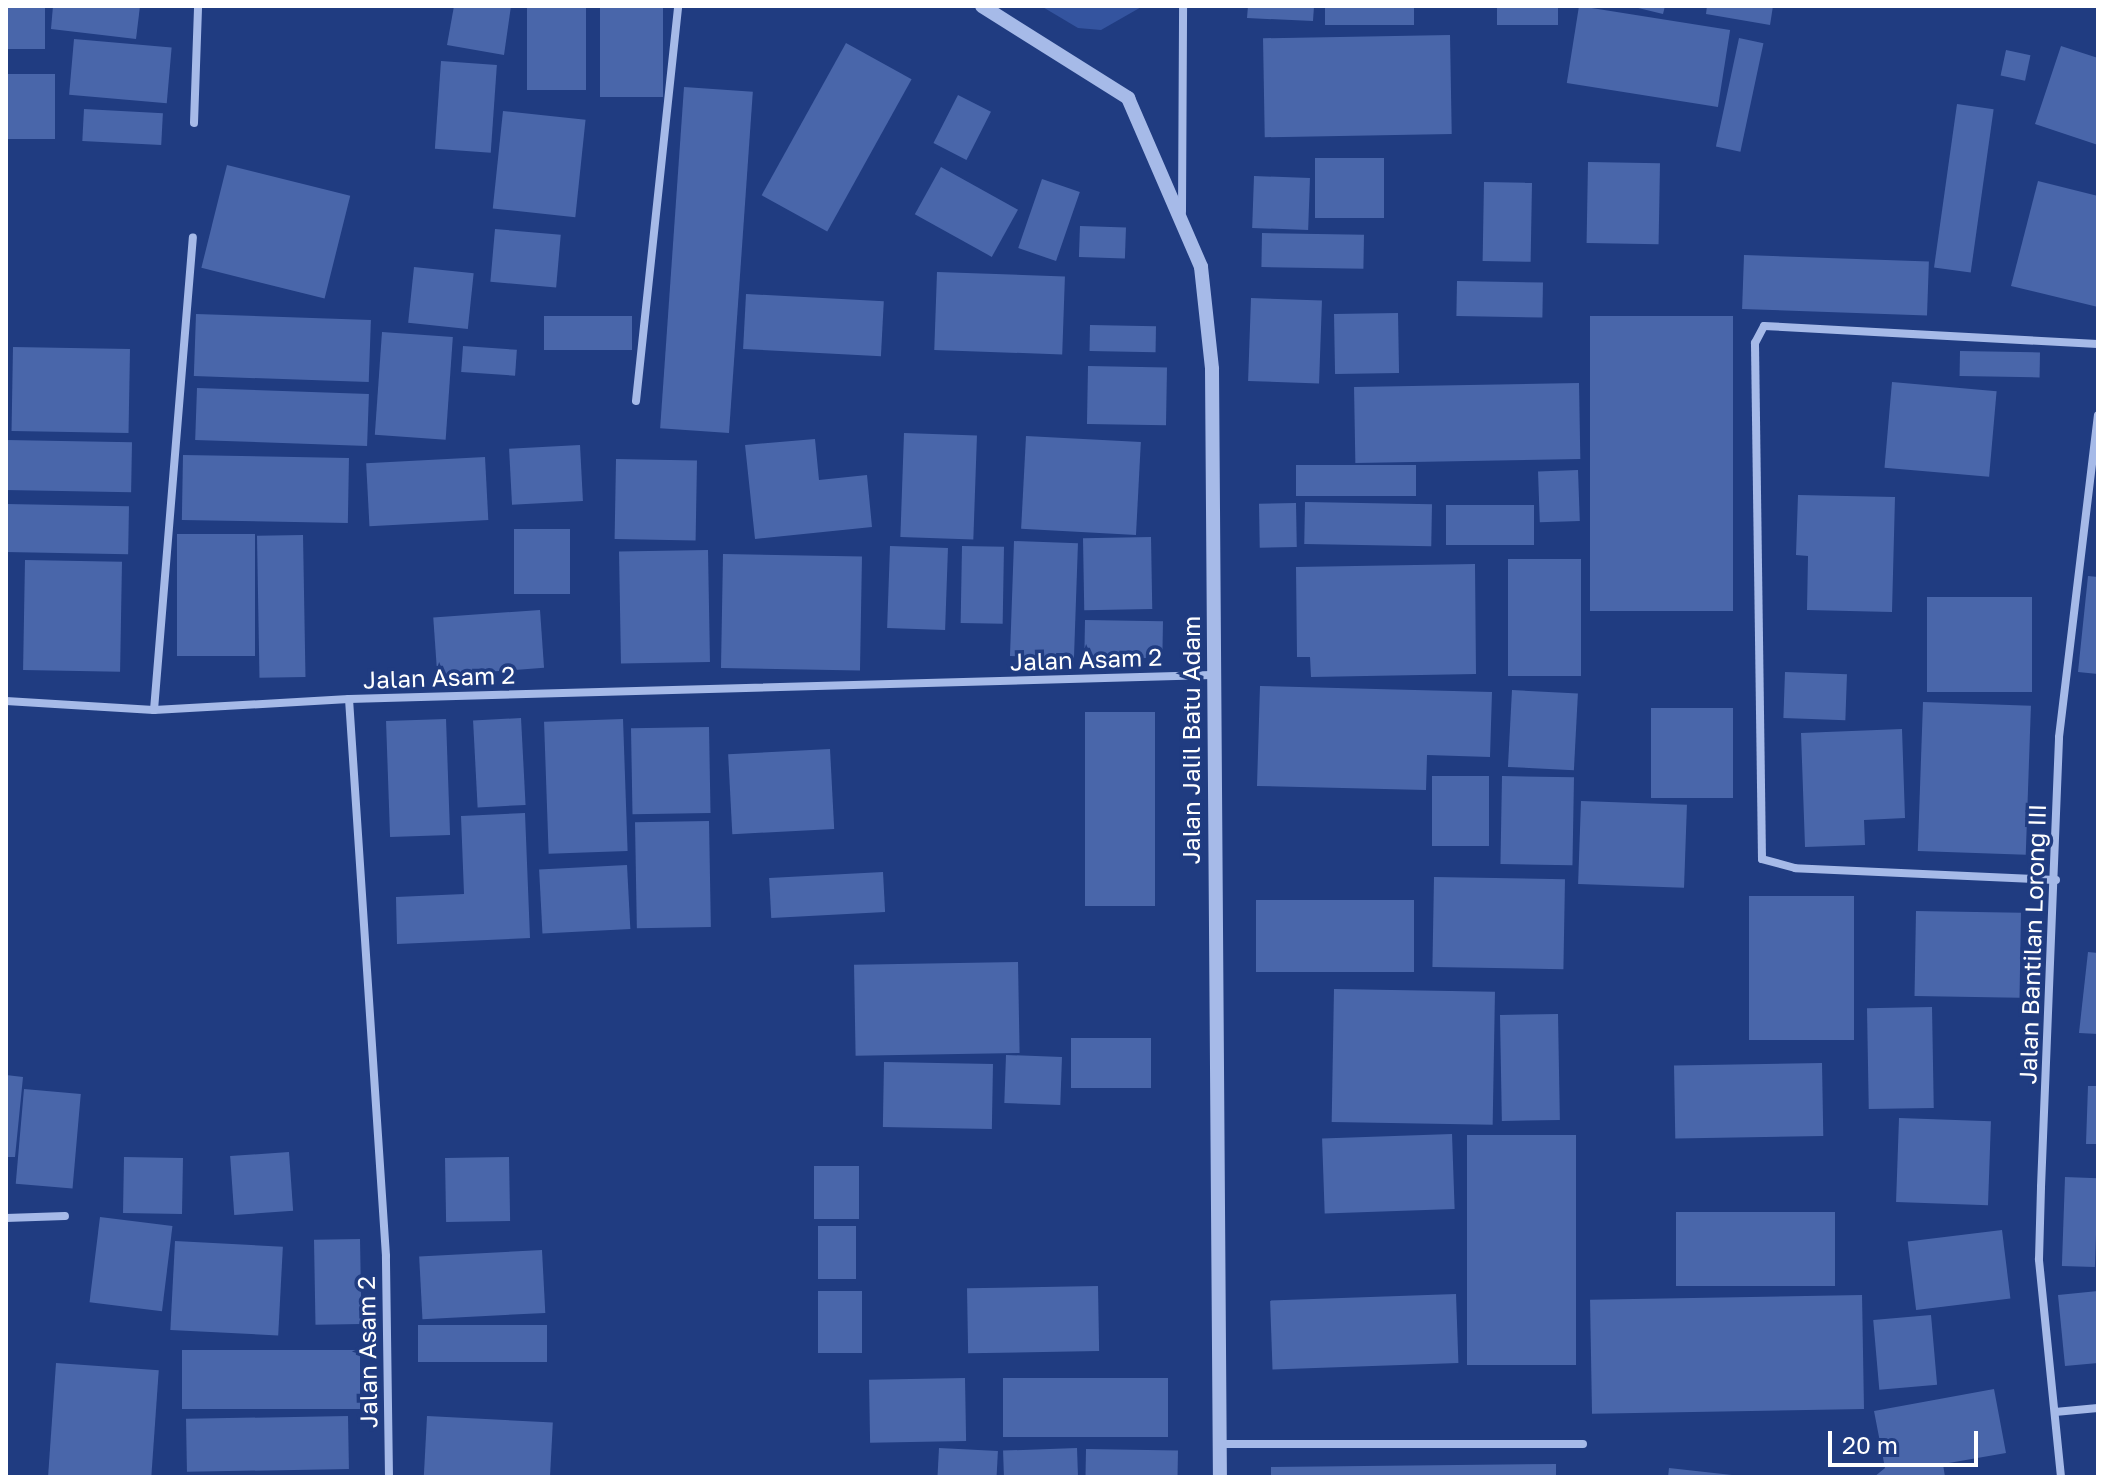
<!DOCTYPE html>
<style>
body{margin:0}
#map{position:relative;width:2104px;height:1483px;overflow:hidden;background:#203c81;font-family:"Golos Text",sans-serif}
div>[style]{position:absolute}
[style*='--x']{left:calc(var(--x)*1px);top:calc(var(--y)*1px);width:calc(var(--w)*1px);rotate:calc(var(--a)*1deg)}
.green>*{inset:0;background:#34549f}
.building>*{inset:0;background:#4966aa;transform-origin:0 0}
.minor>*{height:8px;margin:-4px;padding:0 4px;transform-origin:4px;border-radius:4px;background:#a6bae8}
.tertiary>*{height:14px;margin:-7px;padding:0 7px;transform-origin:7px;border-radius:7px;background:#a6bae8}
span{translate:-50% -50%;white-space:nowrap;text-align:center;line-height:1.15;-webkit-text-stroke:7px #203c81;paint-order:stroke}
.street-label{font-size:24px;color:#fff}
.frame{position:absolute;inset:0;border:8px solid #fff;pointer-events:none}
.scale{position:absolute;left:1828px;top:1431px;width:150px;height:36px;box-sizing:border-box;border:4px solid #fff;border-top:0;padding-left:10px;font-size:24px;line-height:28px;white-space:nowrap;color:#fff;-webkit-text-stroke:6px #203c81;paint-order:stroke}
</style>
<div id="map">
<div class="green">
<i style="clip-path:polygon(1041px 6px,1143px 6px,1101px 30px,1078px 28px)"></i>
</div>
<div class="building">
<i style="left:6px;top:6px;width:39px;height:43px"></i>
<i style="clip-path:polygon(53px 6px,140px 6px,136px 39px,51px 29px)"></i>
<i style="clip-path:polygon(454px 6px,511px 6px,504px 55px,447px 45px)"></i>
<i style="left:527px;top:6px;width:59px;height:84px"></i>
<i style="left:600px;top:6px;width:63px;height:91px"></i>
<i style="clip-path:polygon(1248px 6px,1314px 6px,1313px 21px,1247px 18px)"></i>
<i style="left:1325px;top:6px;width:89px;height:19px"></i>
<i style="left:1497px;top:6px;width:61px;height:19px"></i>
<i style="left:1579px;top:6px;width:153px;height:78px;rotate:9deg"></i>
<i style="clip-path:polygon(1630px 6px,1665px 6px,1663px 14px)"></i>
<i style="clip-path:polygon(1707px 6px,1773px 6px,1770px 25px,1706px 14px)"></i>
<i style="left:1450px;top:35px;width:99px;height:187px;rotate:89deg"></i>
<i style="left:1739px;top:38px;width:25px;height:111px;rotate:12deg"></i>
<i style="left:74px;top:39px;width:98px;height:56px;rotate:5deg"></i>
<i style="left:846px;top:43px;width:75px;height:174px;rotate:29deg"></i>
<i style="clip-path:polygon(2061px 46px,2098px 58px,2098px 145px,2035px 124px)"></i>
<i style="left:2006px;top:50px;width:25px;height:26px;rotate:12deg"></i>
<i style="left:441px;top:61px;width:56px;height:88px;rotate:4deg"></i>
<i style="left:6px;top:74px;width:49px;height:65px"></i>
<i style="left:684px;top:87px;width:69px;height:342px;rotate:4deg"></i>
<i style="left:958px;top:95px;width:37px;height:54px;rotate:27deg"></i>
<i style="left:1957px;top:104px;width:37px;height:165px;rotate:8deg"></i>
<i style="left:84px;top:109px;width:79px;height:32px;rotate:3deg"></i>
<i style="left:503px;top:111px;width:83px;height:98px;rotate:6deg"></i>
<i style="left:1315px;top:158px;width:69px;height:60px"></i>
<i style="left:1588px;top:162px;width:72px;height:81px;rotate:1deg"></i>
<i style="left:227px;top:165px;width:127px;height:106px;rotate:14deg"></i>
<i style="left:941px;top:167px;width:88px;height:54px;rotate:29deg"></i>
<i style="left:1254px;top:176px;width:56px;height:52px;rotate:2deg"></i>
<i style="left:1042px;top:179px;width:40px;height:73px;rotate:19deg"></i>
<i style="clip-path:polygon(2038px 181px,2098px 196px,2098px 307px,2011px 286px)"></i>
<i style="left:1484px;top:182px;width:48px;height:79px;rotate:1deg"></i>
<i style="left:1080px;top:226px;width:46px;height:31px;rotate:2deg"></i>
<i style="left:495px;top:229px;width:66px;height:53px;rotate:5deg"></i>
<i style="left:1262px;top:233px;width:102px;height:34px;rotate:1deg"></i>
<i style="left:1744px;top:255px;width:185px;height:54px;rotate:2deg"></i>
<i style="left:414px;top:267px;width:60px;height:56px;rotate:6deg"></i>
<i style="left:937px;top:272px;width:128px;height:78px;rotate:2deg"></i>
<i style="left:1457px;top:281px;width:86px;height:35px;rotate:1deg"></i>
<i style="left:746px;top:294px;width:138px;height:55px;rotate:3deg"></i>
<i style="left:1251px;top:298px;width:71px;height:83px;rotate:2deg"></i>
<i style="left:1398px;top:313px;width:60px;height:64px;rotate:89deg"></i>
<i style="left:196px;top:314px;width:175px;height:62px;rotate:2deg"></i>
<i style="left:544px;top:316px;width:88px;height:34px"></i>
<i style="left:1590px;top:316px;width:143px;height:295px"></i>
<i style="left:1090px;top:325px;width:66px;height:26px;rotate:1deg"></i>
<i style="left:382px;top:332px;width:71px;height:103px;rotate:4deg"></i>
<i style="left:463px;top:346px;width:54px;height:26px;rotate:4deg"></i>
<i style="left:13px;top:347px;width:117px;height:84px;rotate:1deg"></i>
<i style="left:1960px;top:351px;width:80px;height:25px;rotate:1deg"></i>
<i style="left:1088px;top:366px;width:79px;height:58px;rotate:1deg"></i>
<i style="left:1892px;top:382px;width:105px;height:86px;rotate:5deg"></i>
<i style="left:1579px;top:383px;width:76px;height:225px;rotate:89deg"></i>
<i style="left:197px;top:388px;width:172px;height:52px;rotate:2deg"></i>
<i style="left:904px;top:433px;width:73px;height:104px;rotate:2deg"></i>
<i style="left:1026px;top:436px;width:115px;height:93px;rotate:3deg"></i>
<i style="clip-path:polygon(815px 439px,819px 480px,867px 475px,872px 527px,755px 539px,745px 445px)"></i>
<i style="left:6px;top:440px;width:126px;height:50px;rotate:1deg"></i>
<i style="left:580px;top:445px;width:56px;height:71px;rotate:87deg"></i>
<i style="left:183px;top:455px;width:166px;height:65px;rotate:1deg"></i>
<i style="left:485px;top:457px;width:63px;height:119px;rotate:87deg"></i>
<i style="left:616px;top:459px;width:81px;height:80px;rotate:1deg"></i>
<i style="left:1296px;top:465px;width:120px;height:31px"></i>
<i style="left:1578px;top:470px;width:51px;height:40px;rotate:88deg"></i>
<i style="clip-path:polygon(1798px 495px,1895px 497px,1892px 612px,1807px 610px,1808px 556px,1796px 555px)"></i>
<i style="left:1305px;top:502px;width:127px;height:42px;rotate:1deg"></i>
<i style="left:1296px;top:503px;width:44px;height:37px;rotate:89deg"></i>
<i style="left:6px;top:504px;width:123px;height:48px;rotate:1deg"></i>
<i style="left:1446px;top:505px;width:88px;height:40px"></i>
<i style="left:514px;top:529px;width:56px;height:65px"></i>
<i style="left:177px;top:534px;width:78px;height:122px"></i>
<i style="left:303px;top:535px;width:142px;height:46px;rotate:89deg"></i>
<i style="left:1151px;top:537px;width:72px;height:68px;rotate:89deg"></i>
<i style="left:1014px;top:541px;width:64px;height:115px;rotate:2deg"></i>
<i style="left:890px;top:546px;width:58px;height:82px;rotate:2deg"></i>
<i style="left:962px;top:546px;width:42px;height:77px;rotate:1deg"></i>
<i style="left:708px;top:550px;width:112px;height:89px;rotate:89deg"></i>
<i style="left:723px;top:554px;width:139px;height:114px;rotate:1deg"></i>
<i style="left:1508px;top:559px;width:73px;height:117px"></i>
<i style="left:25px;top:560px;width:97px;height:110px;rotate:1deg"></i>
<i style="clip-path:polygon(1475px 564px,1476px 674px,1311px 677px,1310px 657px,1297px 657px,1296px 567px)"></i>
<i style="clip-path:polygon(2088px 576px,2098px 577px,2098px 674px,2078px 672px)"></i>
<i style="left:1927px;top:597px;width:105px;height:95px"></i>
<i style="left:540px;top:610px;width:58px;height:107px;rotate:86deg"></i>
<i style="left:1085px;top:620px;width:78px;height:37px;rotate:1deg"></i>
<i style="left:1785px;top:672px;width:62px;height:46px;rotate:2deg"></i>
<i style="clip-path:polygon(1260px 686px,1492px 692px,1490px 757px,1427px 755px,1426px 790px,1257px 786px)"></i>
<i style="left:1512px;top:690px;width:66px;height:77px;rotate:3deg"></i>
<i style="left:1923px;top:702px;width:108px;height:149px;rotate:2deg"></i>
<i style="left:1651px;top:708px;width:82px;height:90px"></i>
<i style="left:1085px;top:712px;width:70px;height:194px"></i>
<i style="left:521px;top:718px;width:87px;height:48px;rotate:87deg"></i>
<i style="left:446px;top:719px;width:116px;height:60px;rotate:88deg"></i>
<i style="left:623px;top:719px;width:132px;height:79px;rotate:88deg"></i>
<i style="left:709px;top:727px;width:86px;height:78px;rotate:89deg"></i>
<i style="clip-path:polygon(1902px 729px,1905px 818px,1864px 820px,1865px 845px,1805px 847px,1801px 733px)"></i>
<i style="left:830px;top:749px;width:80px;height:102px;rotate:87deg"></i>
<i style="left:1432px;top:776px;width:57px;height:70px"></i>
<i style="left:1502px;top:776px;width:72px;height:88px;rotate:1deg"></i>
<i style="left:1581px;top:801px;width:106px;height:83px;rotate:2deg"></i>
<i style="clip-path:polygon(525px 813px,530px 938px,397px 944px,396px 897px,464px 894px,461px 816px)"></i>
<i style="left:709px;top:821px;width:106px;height:74px;rotate:89deg"></i>
<i style="left:627px;top:865px;width:64px;height:88px;rotate:87deg"></i>
<i style="left:883px;top:872px;width:40px;height:114px;rotate:87deg"></i>
<i style="left:1434px;top:877px;width:131px;height:90px;rotate:1deg"></i>
<i style="left:1749px;top:896px;width:105px;height:144px"></i>
<i style="left:1414px;top:900px;width:72px;height:158px;rotate:90deg"></i>
<i style="left:1916px;top:911px;width:105px;height:85px;rotate:1deg"></i>
<i style="clip-path:polygon(2088px 952px,2098px 953px,2098px 1034px,2079px 1033px)"></i>
<i style="left:1018px;top:962px;width:91px;height:164px;rotate:89deg"></i>
<i style="left:1334px;top:989px;width:161px;height:133px;rotate:1deg"></i>
<i style="left:1932px;top:1007px;width:101px;height:65px;rotate:89deg"></i>
<i style="left:1558px;top:1014px;width:106px;height:58px;rotate:89deg"></i>
<i style="left:1071px;top:1038px;width:80px;height:50px"></i>
<i style="left:1006px;top:1055px;width:56px;height:48px;rotate:2deg"></i>
<i style="left:884px;top:1062px;width:109px;height:65px;rotate:1deg"></i>
<i style="left:1822px;top:1063px;width:73px;height:148px;rotate:89deg"></i>
<i style="clip-path:polygon(6px 1075px,23px 1077px,15px 1157px,6px 1157px)"></i>
<i style="clip-path:polygon(2088px 1086px,2098px 1086px,2098px 1144px,2086px 1144px)"></i>
<i style="left:24px;top:1089px;width:57px;height:95px;rotate:5deg"></i>
<i style="left:1899px;top:1118px;width:92px;height:84px;rotate:2deg"></i>
<i style="left:1452px;top:1134px;width:75px;height:130px;rotate:88deg"></i>
<i style="left:1576px;top:1135px;width:230px;height:109px;rotate:90deg"></i>
<i style="left:289px;top:1152px;width:59px;height:59px;rotate:86deg"></i>
<i style="left:124px;top:1157px;width:59px;height:56px;rotate:1deg"></i>
<i style="left:509px;top:1157px;width:64px;height:64px;rotate:89deg"></i>
<i style="left:814px;top:1166px;width:45px;height:53px"></i>
<i style="left:2065px;top:1177px;width:33px;height:89px;rotate:2deg"></i>
<i style="left:1676px;top:1212px;width:159px;height:74px"></i>
<i style="left:100px;top:1217px;width:73px;height:86px;rotate:7deg"></i>
<i style="left:818px;top:1226px;width:38px;height:53px"></i>
<i style="left:2002px;top:1230px;width:69px;height:95px;rotate:83deg"></i>
<i style="left:360px;top:1239px;width:85px;height:46px;rotate:89deg"></i>
<i style="left:175px;top:1241px;width:108px;height:89px;rotate:3deg"></i>
<i style="left:542px;top:1250px;width:63px;height:123px;rotate:87deg"></i>
<i style="left:1098px;top:1286px;width:65px;height:131px;rotate:89deg"></i>
<i style="left:818px;top:1291px;width:44px;height:62px"></i>
<i style="clip-path:polygon(2098px 1291px,2098px 1363px,2065px 1366px,2058px 1295px)"></i>
<i style="left:1456px;top:1294px;width:69px;height:186px;rotate:88deg"></i>
<i style="left:1862px;top:1295px;width:114px;height:272px;rotate:89deg"></i>
<i style="left:1931px;top:1315px;width:70px;height:58px;rotate:85deg"></i>
<i style="left:418px;top:1325px;width:129px;height:37px"></i>
<i style="left:360px;top:1350px;width:59px;height:178px;rotate:90deg"></i>
<i style="left:56px;top:1363px;width:103px;height:114px;rotate:4deg"></i>
<i style="left:965px;top:1378px;width:63px;height:96px;rotate:89deg"></i>
<i style="left:1003px;top:1378px;width:165px;height:59px"></i>
<i style="clip-path:polygon(1994px 1389px,2006px 1453px,1943px 1464px,1945px 1477px,1874px 1477px,1885px 1468px,1874px 1411px)"></i>
<i style="left:348px;top:1416px;width:53px;height:162px;rotate:89deg"></i>
<i style="left:427px;top:1416px;width:126px;height:61px;rotate:3deg"></i>
<i style="left:939px;top:1448px;width:59px;height:29px;rotate:3deg"></i>
<i style="left:1077px;top:1448px;width:29px;height:74px;rotate:88deg"></i>
<i style="left:1086px;top:1449px;width:92px;height:28px;rotate:1deg"></i>
<i style="clip-path:polygon(1556px 1464px,1556px 1477px,1271px 1477px,1271px 1467px)"></i>
<i style="clip-path:polygon(1669px 1468px,1732px 1475px,1732px 1477px,1668px 1477px)"></i>
</div>
<div class="minor">
<i style="--x:194;--y:123;--w:117;--a:-88"></i>
<i style="--x:1182;--y:212;--w:206;--a:-89.7"></i>
<i style="--x:636;--y:401;--w:397;--a:-83.9"></i>
<i style="--x:6;--y:701;--w:148;--a:3.5"></i>
<i style="--x:154;--y:710;--w:195;--a:-3.2"></i>
<i style="--x:154;--y:710;--w:474;--a:-85.3"></i>
<i style="--x:2056;--y:880;--w:261;--a:-177.4"></i>
<i style="--x:1795;--y:868;--w:34;--a:-165"></i>
<i style="--x:1762;--y:859;--w:516;--a:-90.78"></i>
<i style="--x:1755;--y:343;--w:19;--a:-62"></i>
<i style="--x:1764;--y:326;--w:334;--a:3.1"></i>
<i style="--x:6;--y:1218;--w:59;--a:-1.9"></i>
<i style="--x:2055;--y:1412;--w:43;--a:-5.3"></i>
<i style="--x:1220;--y:1444;--w:363;--a:0"></i>
<i style="--x:389;--y:1477;--w:221;--a:-90.8"></i>
<i style="--x:386;--y:1256;--w:558;--a:-93.8"></i>
<i style="--x:349;--y:699;--w:863;--a:-1.59"></i>
<i style="--x:2061;--y:1477;--w:219;--a:-95.8"></i>
<i style="--x:2039;--y:1259;--w:72;--a:-88.4"></i>
<i style="--x:2041;--y:1187;--w:450;--a:-87.7"></i>
<i style="--x:2059;--y:737;--w:324;--a:-83.1"></i>
</div>
<div class="tertiary">
<i style="--x:982;--y:6;--w:173;--a:32.2"></i>
<i style="--x:1128;--y:98;--w:184;--a:66.6"></i>
<i style="--x:1201;--y:267;--w:103;--a:83.8"></i>
<i style="--x:1212;--y:369;--w:1108;--a:89.59"></i>
</div>
<div class="street-label">
<span style="left:1086px;top:659px;rotate:-2deg">Jalan Asam 2</span>
<span style="left:439px;top:677px;rotate:-2deg">Jalan Asam 2</span>
<span style="left:1191px;top:740px;rotate:-90deg">Jalan Jalil Batu Adam</span>
<span style="left:2032px;top:944px;rotate:-88deg">Jalan Bantilan Lorong III</span>
<span style="left:367px;top:1352px;rotate:-91deg">Jalan Asam 2</span>
</div>
<div class="frame"></div>
<div class="scale">20 m</div>
</div>
